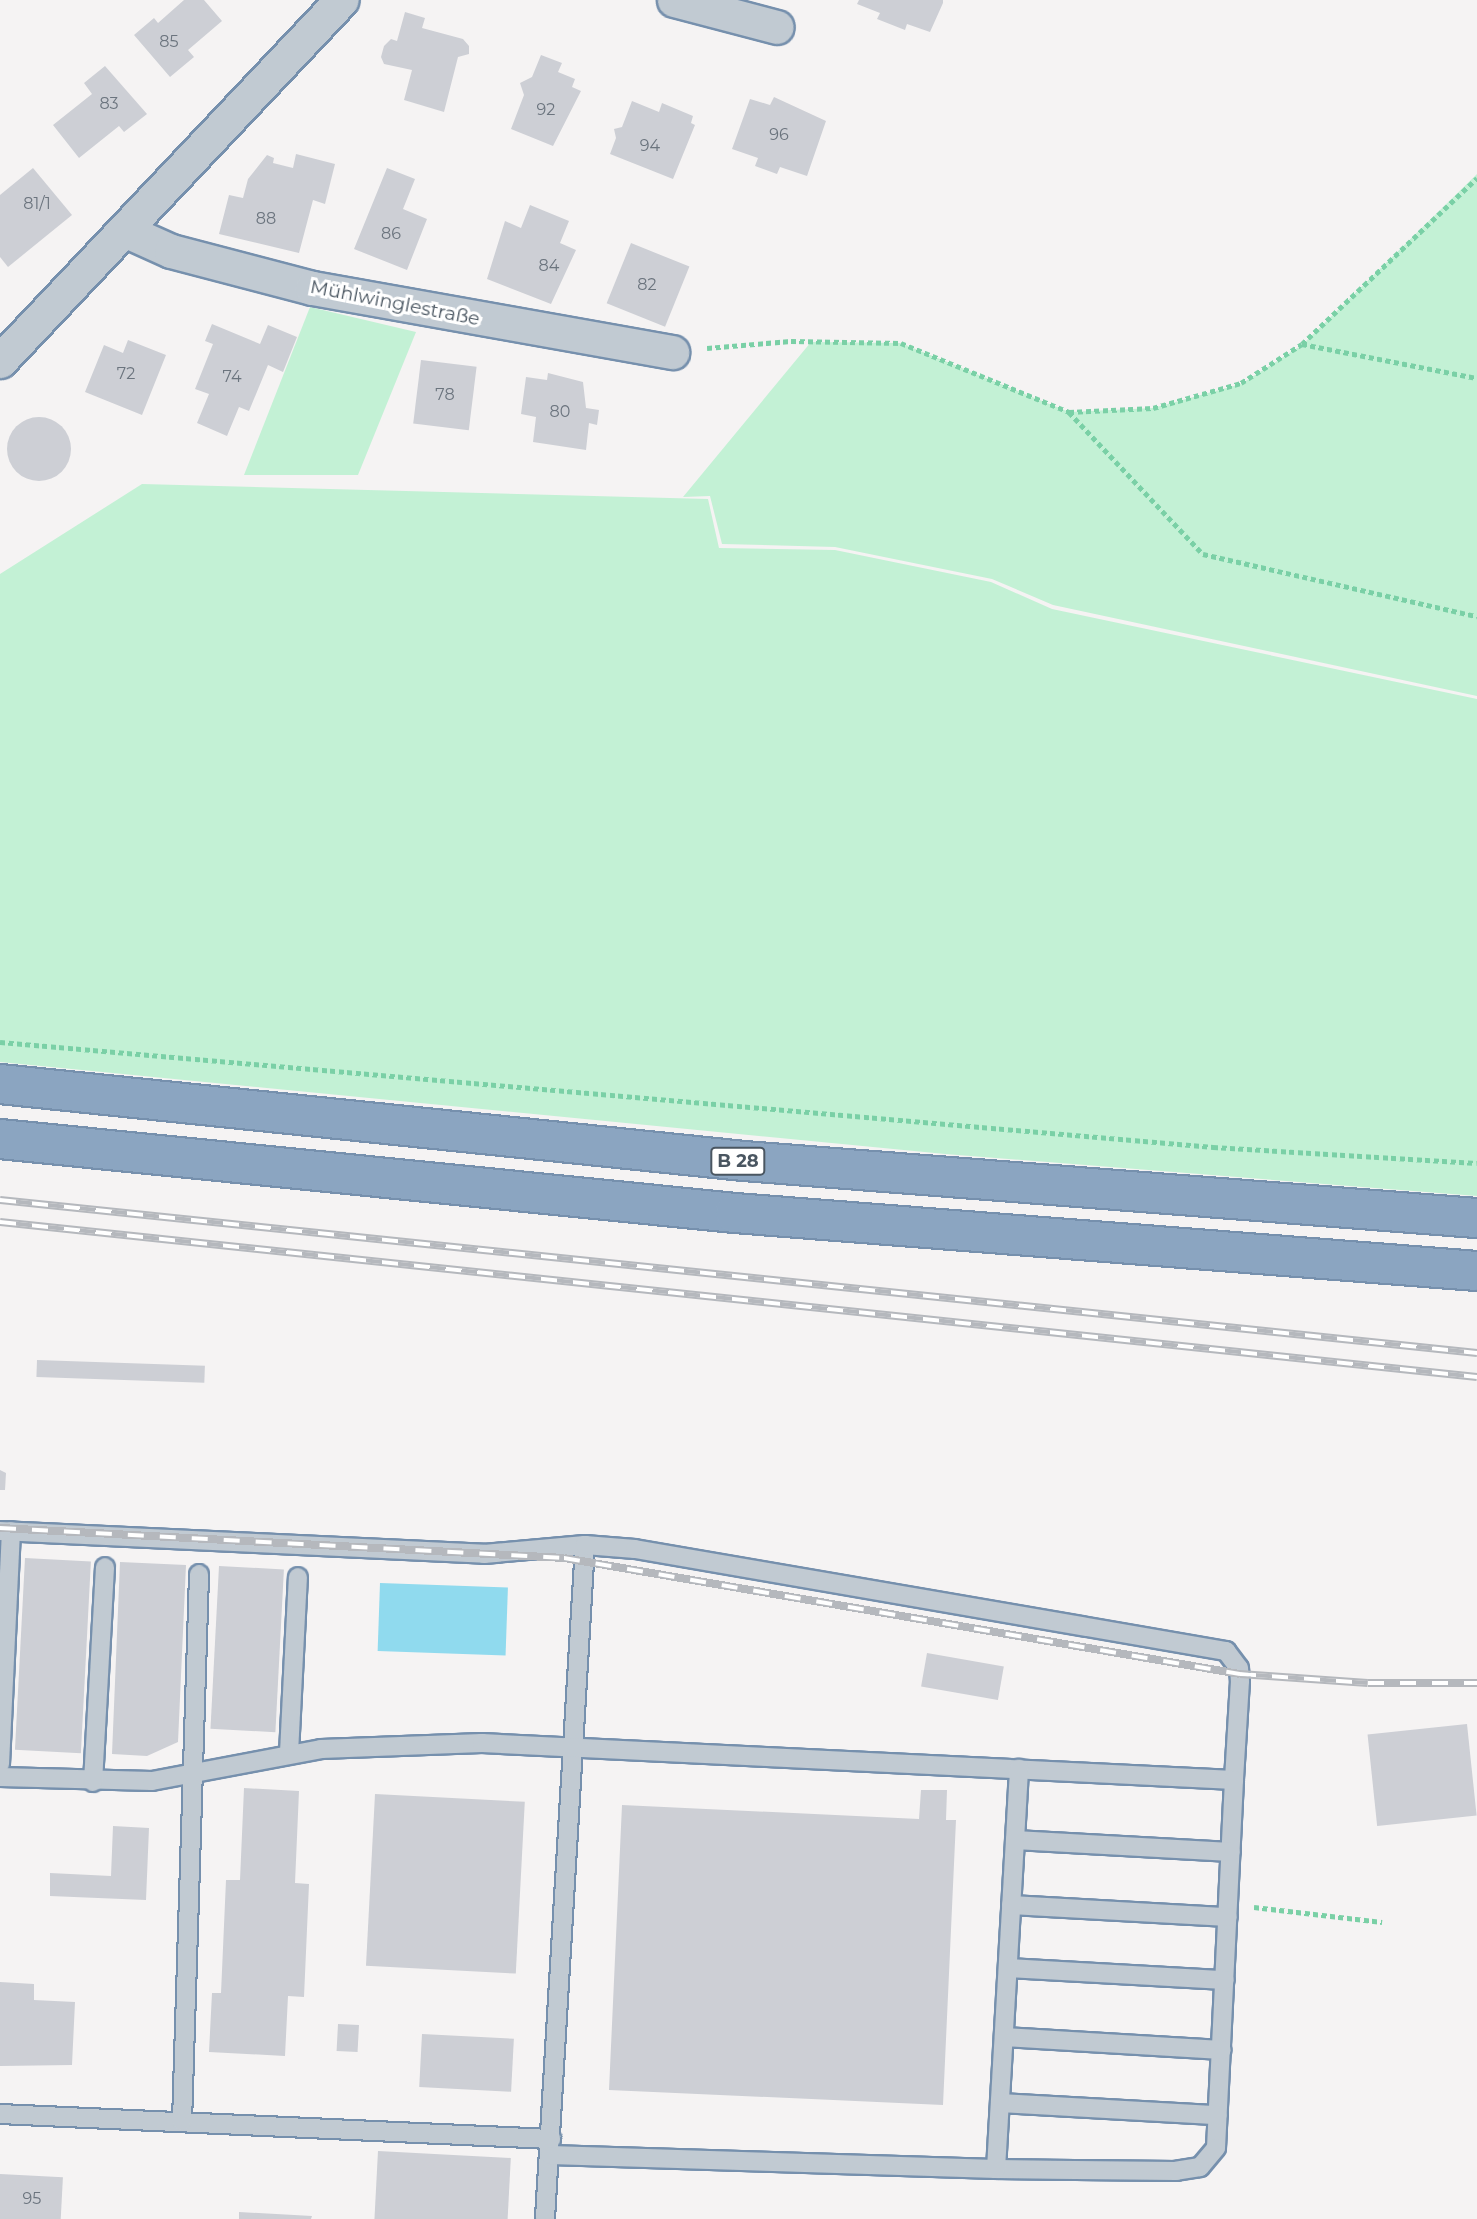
<!DOCTYPE html>
<meta charset="utf-8">
<style>
body{margin:0}
#map{position:relative;width:1477px;height:2219px;overflow:hidden;background:#f5f3f3;font-family:Montserrat,sans-serif}
div>[style]{position:absolute}
[style*='--x']{left:calc(var(--x)*1px);top:calc(var(--y)*1px);width:calc(var(--w)*1px);rotate:calc(var(--a)*1deg)}
.green>*{inset:0;background:#c3f1d5}
.water>*{inset:0;background:#90daee;transform-origin:0 0}
.building>*{inset:0;background:#cdcfd5;transform-origin:0 0}
.round{border-radius:50%}
.path>*{height:4.5px;margin-top:-2.25px;transform-origin:0;background:repeating-linear-gradient(90deg,#7ad0a6 0 5px,transparent 0 8.5px)}
.roads{filter:drop-shadow(2px 0 #7690ad) drop-shadow(-2px 0 #7690ad) drop-shadow(0 2px #7690ad) drop-shadow(0 -2px #7690ad)}
.lane>*{height:18px;margin:-9px;padding:0 9px;transform-origin:9px;border-radius:9px;background:#c1cad2}
.street>*{height:33px;margin:-16.5px;padding:0 16.5px;transform-origin:16.5px;border-radius:16.5px;background:#c1cad2}
.highway>*{height:38px;margin:-19px;padding:0 19px;transform-origin:19px;border-radius:19px;background:#8ba5c1}
.rail>*{height:8px;margin-top:-4px;transform-origin:0;background:repeating-linear-gradient(90deg,#fff 0 16px,#b5b8bd 0 32px);box-sizing:border-box;border-block:2px solid #b5b8bd}
span{translate:-50% -50%;white-space:nowrap;text-align:center;line-height:1.15;-webkit-text-stroke:6px #fff;paint-order:stroke}
.number-label{font-size:16px;color:#6b747e}
.number-label span{-webkit-text-stroke-width:0}
.shield-label span{padding:2px 5px;background:#fff;border:2px solid;border-radius:5px;-webkit-text-stroke-width:0}
.shield-label{font-size:18px;color:#4a5661;font-weight:700}
.street-label{font-size:19px;color:#4a5661}
</style>
<div id="map">
<div class="green">
<i style="clip-path:polygon(1477px 174px,1477px 696px,1053px 605px,992px 579px,835px 547px,722px 544px,710px 496px,683px 497px,811px 342px,901px 343px,1069px 412px,1153px 408px,1241px 384px,1302px 345px)"></i>
<i style="clip-path:polygon(310px 307px,416px 332px,358px 475px,244px 475px)"></i>
<i style="clip-path:polygon(142px 484px,708px 499px,719px 548px,835px 550px,991px 582px,1052px 609px,1477px 699px,1477px 1196px,945px 1154px,0 1062px,0 574px)"></i>
</div>
<div class="water">
<i style="left:380px;top:1583px;width:128px;height:68px;rotate:2deg"></i>
</div>
<div class="building">
<i style="clip-path:polygon(184px 0,204px 0,222px 21px,188px 50px,194px 57px,170px 77px,134px 35px,154px 18px,158px 23px)"></i>
<i style="clip-path:polygon(859px 0,943px 0,943px 3px,930px 32px,907px 24px,905px 30px,877px 19px,880px 13px,857px 4px)"></i>
<i style="clip-path:polygon(405px 12px,425px 18px,422px 28px,463px 39px,469px 46px,469px 54px,458px 57px,444px 112px,404px 100px,412px 70px,384px 64px,381px 57px,384px 46px,391px 39px,397px 41px)"></i>
<i style="clip-path:polygon(541px 55px,562px 63px,558px 72px,575px 79px,572px 87px,581px 91px,553px 146px,511px 129px,524px 95px,520px 83px,532px 77px)"></i>
<i style="clip-path:polygon(105px 66px,147px 114px,124px 132px,119px 126px,79px 158px,53px 125px,92px 94px,84px 83px)"></i>
<i style="clip-path:polygon(774px 97px,826px 121px,807px 176px,780px 167px,777px 174px,755px 166px,758px 158px,732px 149px,750px 99px,770px 105px)"></i>
<i style="clip-path:polygon(632px 101px,659px 112px,662px 103px,693px 116px,691px 123px,695px 125px,673px 179px,610px 154px,616px 138px,614px 129px,622px 127px)"></i>
<i style="clip-path:polygon(296px 154px,335px 164px,325px 204px,313px 200px,299px 253px,219px 234px,229px 195px,243px 198px,248px 179px,267px 155px,274px 158px,273px 163px,293px 168px)"></i>
<i style="clip-path:polygon(33px 168px,72px 215px,8px 267px,0 257px,0 195px)"></i>
<i style="clip-path:polygon(387px 168px,415px 179px,403px 209px,427px 219px,407px 270px,354px 249px)"></i>
<i style="clip-path:polygon(530px 205px,569px 221px,560px 243px,576px 250px,551px 304px,487px 279px,505px 221px,521px 228px)"></i>
<i style="left:631px;top:243px;width:63px;height:65px;rotate:22deg"></i>
<i style="clip-path:polygon(212px 324px,260px 344px,268px 325px,297px 337px,283px 372px,268px 365px,249px 411px,239px 407px,227px 436px,197px 423px,209px 394px,195px 389px,213px 344px,205px 341px)"></i>
<i style="clip-path:polygon(128px 340px,166px 355px,142px 415px,85px 392px,104px 345px,123px 353px)"></i>
<i style="left:421px;top:360px;width:56px;height:64px;rotate:7deg"></i>
<i style="clip-path:polygon(548px 373px,583px 382px,586px 408px,599px 410px,597px 425px,589px 423px,586px 450px,533px 442px,536px 417px,521px 414px,526px 377px,547px 380px)"></i>
<i class="round" style="left:7px;top:417px;width:64px;height:64px"></i>
<i style="left:37px;top:1360px;width:168px;height:17px;rotate:2deg"></i>
<i style="clip-path:polygon(0 1470px,6px 1473px,5px 1490px,0 1490px)"></i>
<i style="left:25px;top:1558px;width:66px;height:192px;rotate:3deg"></i>
<i style="clip-path:polygon(120px 1562px,186px 1565px,178px 1742px,147px 1756px,112px 1754px)"></i>
<i style="left:219px;top:1566px;width:65px;height:163px;rotate:3deg"></i>
<i style="left:927px;top:1653px;width:78px;height:34px;rotate:10deg"></i>
<i style="left:1467px;top:1724px;width:92px;height:100px;rotate:84deg"></i>
<i style="clip-path:polygon(244px 1788px,299px 1791px,295px 1883px,309px 1884px,304px 1997px,288px 1996px,285px 2056px,209px 2052px,212px 1993px,221px 1993px,226px 1880px,240px 1880px)"></i>
<i style="clip-path:polygon(921px 1790px,947px 1790px,946px 1820px,956px 1820px,943px 2105px,609px 2090px,622px 1805px,919px 1819px)"></i>
<i style="left:375px;top:1794px;width:150px;height:172px;rotate:3deg"></i>
<i style="clip-path:polygon(113px 1826px,149px 1828px,146px 1900px,50px 1896px,50px 1873px,111px 1876px)"></i>
<i style="clip-path:polygon(0 1982px,34px 1984px,34px 2000px,75px 2002px,72px 2065px,0 2066px)"></i>
<i style="left:338px;top:2024px;width:21px;height:27px;rotate:3deg"></i>
<i style="left:422px;top:2034px;width:92px;height:53px;rotate:3deg"></i>
<i style="left:378px;top:2151px;width:133px;height:68px;rotate:3deg"></i>
<i style="left:0;top:2174px;width:63px;height:45px;rotate:3deg"></i>
<i style="clip-path:polygon(239px 2212px,312px 2216px,311px 2219px,239px 2219px)"></i>
</div>
<div class="path">
<i style="--x:1302;--y:344;--w:241;--a:-43.5"></i>
<i style="--x:707;--y:348;--w:84;--a:-4.8"></i>
<i style="--x:791;--y:341;--w:110;--a:1"></i>
<i style="--x:901;--y:343;--w:182;--a:22.3"></i>
<i style="--x:1069;--y:412;--w:84;--a:-2.7"></i>
<i style="--x:1153;--y:408;--w:91;--a:-15.9"></i>
<i style="--x:1241;--y:383;--w:72;--a:-32.6"></i>
<i style="--x:1302;--y:344;--w:178;--a:11"></i>
<i style="--x:1069;--y:412;--w:195;--a:46.7"></i>
<i style="--x:1203;--y:554;--w:281;--a:12.8"></i>
<i style="--x:0;--y:1042;--w:1218;--a:4.95"></i>
<i style="--x:1213;--y:1147;--w:264;--a:3.5"></i>
<i style="--x:1254;--y:1907;--w:129;--a:6.7"></i>
</div>
<div class="roads">
<div class="lane">
<i style="--x:0;--y:1531;--w:485;--a:2.7"></i>
<i style="--x:484;--y:1554;--w:101;--a:-5.1"></i>
<i style="--x:585;--y:1545;--w:675;--a:93.4"></i>
<i style="--x:585;--y:1545;--w:50;--a:4.6"></i>
<i style="--x:635;--y:1549;--w:600;--a:9.79"></i>
<i style="--x:1226;--y:1651;--w:21;--a:53"></i>
<i style="--x:1239;--y:1668;--w:13;--a:86"></i>
<i style="--x:1240;--y:1681;--w:99;--a:93.5"></i>
<i style="--x:289;--y:1753;--w:176;--a:-87.1"></i>
<i style="--x:0;--y:1764;--w:233;--a:-87.3"></i>
<i style="--x:0;--y:1777;--w:152;--a:1.5"></i>
<i style="--x:152;--y:1781;--w:172;--a:-10.7"></i>
<i style="--x:321;--y:1749;--w:161;--a:-2.1"></i>
<i style="--x:482;--y:1743;--w:753;--a:2.82"></i>
<i style="--x:1234;--y:1780;--w:368;--a:92.8"></i>
<i style="--x:1216;--y:2148;--w:25;--a:130"></i>
<i style="--x:1200;--y:2167;--w:24;--a:171"></i>
<i style="--x:1176;--y:2171;--w:180;--a:-179.4"></i>
<i style="--x:996;--y:2169;--w:446;--a:-178.2"></i>
<i style="--x:93;--y:1782;--w:215;--a:-86.8"></i>
<i style="--x:1015;--y:1840;--w:216;--a:3.2"></i>
<i style="--x:1011;--y:1905;--w:217;--a:3.2"></i>
<i style="--x:1008;--y:1968;--w:217;--a:3.2"></i>
<i style="--x:1004;--y:2037;--w:218;--a:3.4"></i>
<i style="--x:1000;--y:2103;--w:218;--a:3.2"></i>
<i style="--x:0;--y:2114;--w:552;--a:2.6"></i>
<i style="--x:182;--y:2122;--w:548;--a:-88.22"></i>
<i style="--x:996;--y:2169;--w:401;--a:-86.7"></i>
</div>
<div class="street">
<i style="--x:674;--y:0;--w:106;--a:14.7"></i>
<i style="--x:124;--y:230;--w:51;--a:24.1"></i>
<i style="--x:171;--y:251;--w:146;--a:14.7"></i>
<i style="--x:312;--y:288;--w:366;--a:10.1"></i>
<i style="--x:0;--y:361;--w:497;--a:-46.6"></i>
</div>
<div class="highway">
<i style="--x:0;--y:1084;--w:748;--a:5.91"></i>
<i style="--x:744;--y:1161;--w:735;--a:4.45"></i>
<i style="--x:0;--y:1139;--w:739;--a:5.75"></i>
<i style="--x:735;--y:1213;--w:744;--a:4.47"></i>
</div>
</div>
<div class="rail">
<i style="--x:0;--y:1200;--w:1485;--a:5.91"></i>
<i style="--x:0;--y:1222;--w:1485;--a:5.99"></i>
<i style="--x:0;--y:1528;--w:565;--a:3.04"></i>
<i style="--x:564;--y:1558;--w:686;--a:9.74"></i>
<i style="--x:1240;--y:1674;--w:128;--a:4"></i>
<i style="--x:1368;--y:1683;--w:109;--a:0"></i>
</div>
<div class="number-label">
<span style="left:169px;top:42px">85</span>
<span style="left:109px;top:104px">83</span>
<span style="left:546px;top:110px">92</span>
<span style="left:779px;top:135px">96</span>
<span style="left:650px;top:146px">94</span>
<span style="left:37px;top:204px">81/1</span>
<span style="left:266px;top:219px">88</span>
<span style="left:391px;top:234px">86</span>
<span style="left:549px;top:266px">84</span>
<span style="left:647px;top:285px">82</span>
<span style="left:126px;top:374px">72</span>
<span style="left:232px;top:377px">74</span>
<span style="left:445px;top:395px">78</span>
<span style="left:560px;top:412px">80</span>
<span style="left:32px;top:2199px">95</span>
</div>
<div class="shield-label">
<span style="left:738px;top:1161px">B 28</span>
</div>
<div class="street-label">
<span style="left:395px;top:303px;rotate:11deg">Mühlwinglestraße</span>
</div>
</div>
